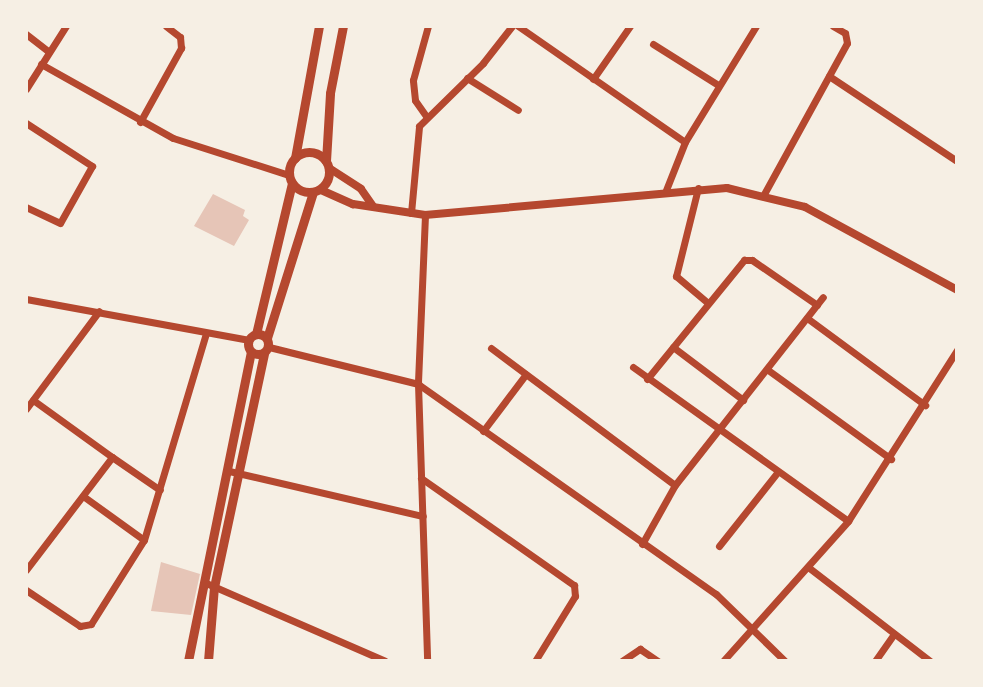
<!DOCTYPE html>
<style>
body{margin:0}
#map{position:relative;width:983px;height:687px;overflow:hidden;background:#f6efe4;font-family:Manrope,sans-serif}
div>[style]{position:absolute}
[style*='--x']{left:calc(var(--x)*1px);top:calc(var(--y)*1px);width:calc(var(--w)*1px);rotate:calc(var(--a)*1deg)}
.building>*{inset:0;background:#e6c5b7}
.minor>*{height:7px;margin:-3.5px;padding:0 3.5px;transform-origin:3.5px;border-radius:3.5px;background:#b5482f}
.tertiary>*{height:8px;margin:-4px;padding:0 4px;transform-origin:4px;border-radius:4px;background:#b5482f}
.secondary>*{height:9px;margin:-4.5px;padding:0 4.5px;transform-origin:4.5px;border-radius:4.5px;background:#b5482f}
.secondary>.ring{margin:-4.5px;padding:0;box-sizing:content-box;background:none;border:9px solid #b5482f;border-radius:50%}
span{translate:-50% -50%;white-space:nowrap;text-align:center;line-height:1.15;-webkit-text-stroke:8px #f6efe4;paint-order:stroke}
.frame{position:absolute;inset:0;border:28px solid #f6efe4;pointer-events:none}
</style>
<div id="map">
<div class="building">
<i style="clip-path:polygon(213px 194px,245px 210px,243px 216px,249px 220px,234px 246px,194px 226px)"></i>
<i style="clip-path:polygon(161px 562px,200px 574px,191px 615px,151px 611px)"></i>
</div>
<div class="minor">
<i style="--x:518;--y:26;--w:203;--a:34.8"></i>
<i style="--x:26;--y:34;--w:29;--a:38"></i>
<i style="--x:653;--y:44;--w:77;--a:32.2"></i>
<i style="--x:41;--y:64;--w:151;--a:29.3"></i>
<i style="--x:173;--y:138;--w:122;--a:17.7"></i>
<i style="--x:829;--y:76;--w:154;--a:33.6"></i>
<i style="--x:467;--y:78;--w:60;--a:32.1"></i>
<i style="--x:593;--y:79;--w:65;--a:-55.1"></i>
<i style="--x:26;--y:89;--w:75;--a:-57.6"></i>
<i style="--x:426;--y:116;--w:19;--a:-125"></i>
<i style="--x:415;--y:100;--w:20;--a:-96"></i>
<i style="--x:413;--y:80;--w:56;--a:-74.5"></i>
<i style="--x:140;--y:122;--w:85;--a:-61"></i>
<i style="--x:181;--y:48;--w:11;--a:-95"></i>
<i style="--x:180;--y:37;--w:18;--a:-142"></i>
<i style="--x:26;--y:123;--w:79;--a:33.1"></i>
<i style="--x:92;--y:166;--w:65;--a:119.3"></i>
<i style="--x:60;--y:223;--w:38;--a:-155"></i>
<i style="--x:698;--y:188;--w:91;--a:104"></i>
<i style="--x:676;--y:276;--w:42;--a:40.2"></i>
<i style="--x:666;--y:190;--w:52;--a:-68.4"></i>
<i style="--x:685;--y:142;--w:136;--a:-58.5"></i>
<i style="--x:764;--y:194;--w:172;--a:-61.2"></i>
<i style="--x:847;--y:43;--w:10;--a:-101"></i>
<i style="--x:845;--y:33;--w:14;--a:-150"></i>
<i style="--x:411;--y:213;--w:87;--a:-84.7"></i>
<i style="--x:419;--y:126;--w:90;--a:-44.5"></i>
<i style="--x:483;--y:63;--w:47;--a:-51.9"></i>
<i style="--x:425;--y:215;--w:169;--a:92.4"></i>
<i style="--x:418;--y:384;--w:277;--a:88.1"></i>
<i style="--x:26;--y:299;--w:227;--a:10.4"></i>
<i style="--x:807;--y:318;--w:147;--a:36.4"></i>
<i style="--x:269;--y:347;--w:154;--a:13.9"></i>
<i style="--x:418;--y:384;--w:365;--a:35.2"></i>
<i style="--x:716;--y:594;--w:96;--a:44.2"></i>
<i style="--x:673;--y:347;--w:88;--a:37.1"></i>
<i style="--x:491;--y:348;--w:229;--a:36.7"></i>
<i style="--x:633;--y:367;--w:264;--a:35.6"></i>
<i style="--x:768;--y:370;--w:152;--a:35.9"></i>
<i style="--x:647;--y:379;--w:154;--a:-50.8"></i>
<i style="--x:744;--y:260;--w:8;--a:0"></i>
<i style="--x:752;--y:260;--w:79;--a:34.7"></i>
<i style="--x:33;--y:400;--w:97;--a:35.8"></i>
<i style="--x:26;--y:409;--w:122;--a:-53.3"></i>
<i style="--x:483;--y:431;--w:71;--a:-53"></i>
<i style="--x:229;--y:471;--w:199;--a:13.1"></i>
<i style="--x:421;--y:478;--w:187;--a:35"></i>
<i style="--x:574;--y:585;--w:11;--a:85"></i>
<i style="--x:575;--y:596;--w:76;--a:121.6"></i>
<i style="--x:83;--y:496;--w:75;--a:35.8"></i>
<i style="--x:642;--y:544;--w:68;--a:-60.8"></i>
<i style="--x:675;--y:485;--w:239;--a:-51.8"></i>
<i style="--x:719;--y:546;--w:92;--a:-51.6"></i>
<i style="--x:808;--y:567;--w:154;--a:37.6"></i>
<i style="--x:26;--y:570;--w:142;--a:-52.7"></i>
<i style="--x:112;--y:457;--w:58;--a:34.5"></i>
<i style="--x:206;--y:583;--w:195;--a:23.5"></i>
<i style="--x:26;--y:590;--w:65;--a:33.7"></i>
<i style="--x:80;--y:626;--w:11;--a:-10"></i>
<i style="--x:91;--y:624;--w:99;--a:-57.8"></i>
<i style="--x:144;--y:540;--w:216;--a:-73.3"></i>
<i style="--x:622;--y:661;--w:22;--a:-34"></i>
<i style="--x:640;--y:649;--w:22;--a:34"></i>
<i style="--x:723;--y:661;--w:188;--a:-48.2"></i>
<i style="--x:848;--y:521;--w:203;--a:-57.5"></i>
<i style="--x:875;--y:661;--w:33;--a:-55"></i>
</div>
<div class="tertiary">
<i style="--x:329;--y:168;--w:38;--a:33"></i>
<i style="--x:361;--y:189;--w:21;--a:55"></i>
<i style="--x:321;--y:190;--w:35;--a:24"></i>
<i style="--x:353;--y:204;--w:73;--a:8.7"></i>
<i style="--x:425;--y:215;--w:303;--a:-5.1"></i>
<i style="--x:727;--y:188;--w:80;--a:13.7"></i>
<i style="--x:805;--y:207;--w:173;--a:28.6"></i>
</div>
<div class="secondary">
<i class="ring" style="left:289px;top:152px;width:31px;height:31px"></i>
<i style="--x:295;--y:158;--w:134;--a:-79.7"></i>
<i style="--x:326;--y:161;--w:68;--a:-86.6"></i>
<i style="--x:330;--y:93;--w:68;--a:-79"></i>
<i class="ring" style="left:248px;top:334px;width:11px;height:11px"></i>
<i style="--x:256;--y:334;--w:155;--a:-76.6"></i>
<i style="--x:267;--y:338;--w:153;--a:-72.5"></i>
<i style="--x:188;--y:661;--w:315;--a:-78.5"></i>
<i style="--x:208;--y:661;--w:74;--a:-85.4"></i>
<i style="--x:214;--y:587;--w:239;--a:-77.9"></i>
</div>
<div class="frame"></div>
</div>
